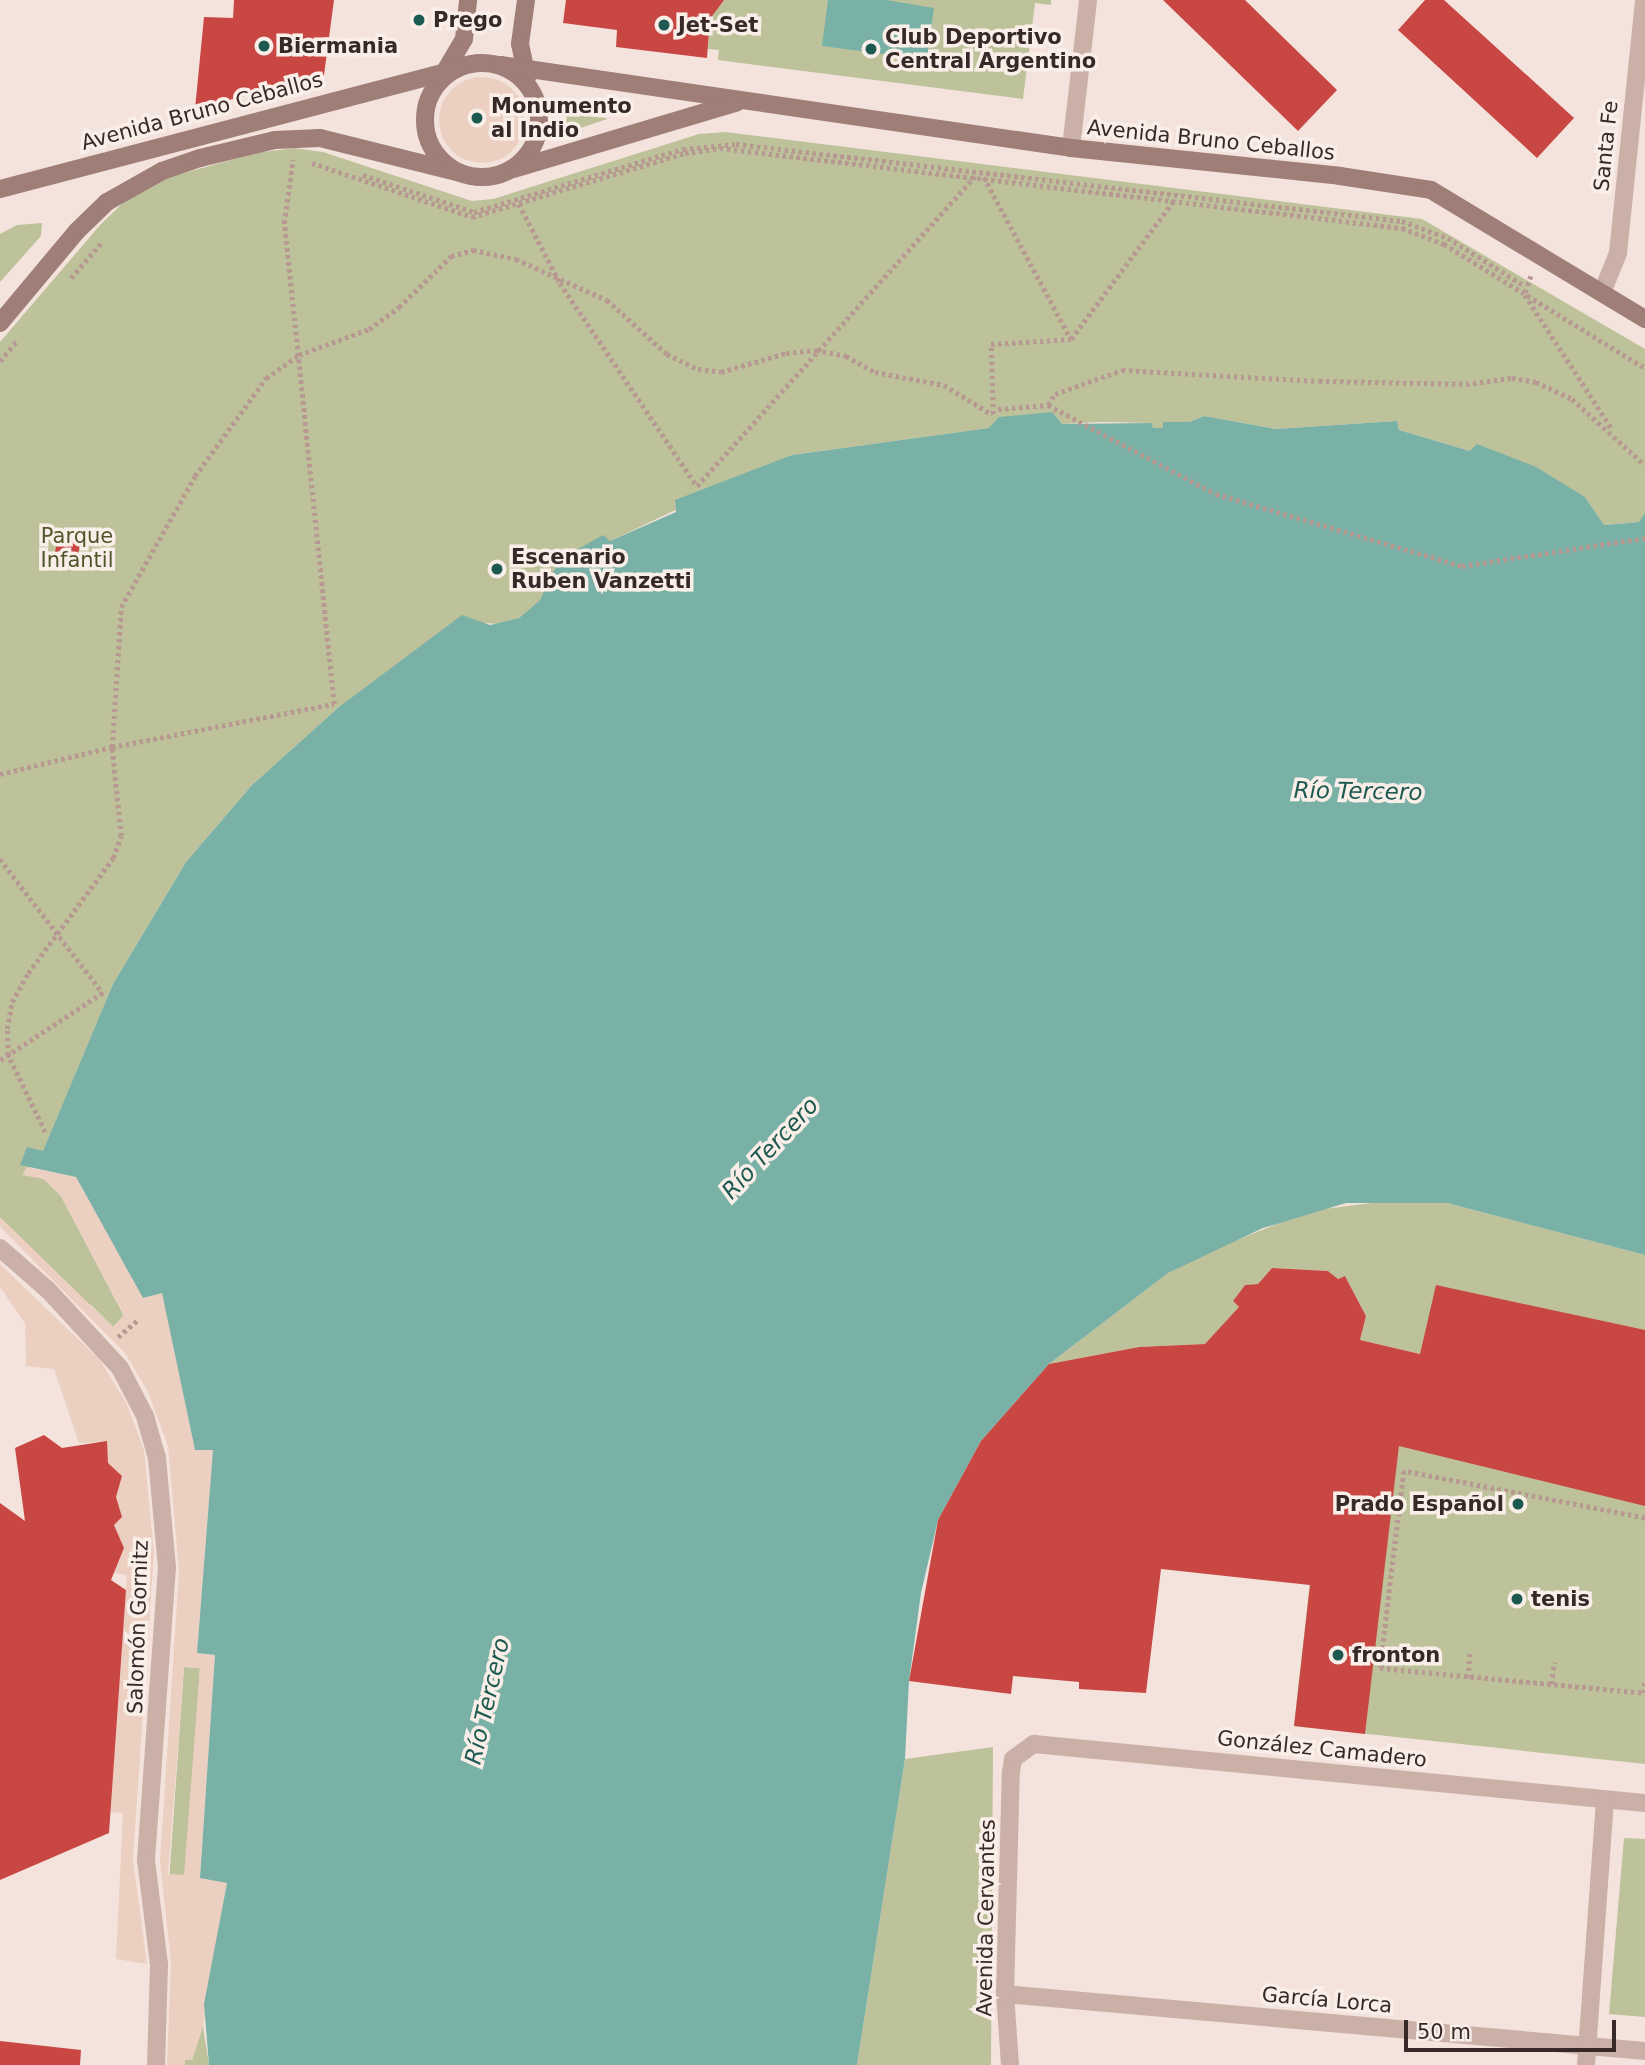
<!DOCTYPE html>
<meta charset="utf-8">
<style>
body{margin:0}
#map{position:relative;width:1645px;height:2065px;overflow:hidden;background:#f3e3dc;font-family:"DejaVu Sans",sans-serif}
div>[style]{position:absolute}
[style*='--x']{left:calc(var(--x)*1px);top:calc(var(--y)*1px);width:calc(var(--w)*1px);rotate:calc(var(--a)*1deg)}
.green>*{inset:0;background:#bdc29b;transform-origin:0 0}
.plaza>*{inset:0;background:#ebd0c2}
.round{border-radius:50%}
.water>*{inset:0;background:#7ab1a7}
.building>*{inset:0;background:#c94743;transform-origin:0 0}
.path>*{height:4.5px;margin-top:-2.25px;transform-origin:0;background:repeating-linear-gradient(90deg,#b79991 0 3.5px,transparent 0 7px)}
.street>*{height:18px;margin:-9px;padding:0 9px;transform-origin:9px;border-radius:9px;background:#cbb0a7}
.secondary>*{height:18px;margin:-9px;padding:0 9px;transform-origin:9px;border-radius:9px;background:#9f7e78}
.secondary>.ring{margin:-9px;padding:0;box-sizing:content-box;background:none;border:18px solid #9f7e78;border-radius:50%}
.dots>*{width:19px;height:19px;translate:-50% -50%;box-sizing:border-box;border:4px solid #faeee8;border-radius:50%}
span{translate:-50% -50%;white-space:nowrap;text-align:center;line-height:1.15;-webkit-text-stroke:7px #faeee8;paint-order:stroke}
.poi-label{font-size:21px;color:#372928;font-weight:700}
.left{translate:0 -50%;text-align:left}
.right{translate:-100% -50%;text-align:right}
.street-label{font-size:21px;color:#372928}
.park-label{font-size:21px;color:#50562b}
.water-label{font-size:23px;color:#1c5a51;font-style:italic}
.scale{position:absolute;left:1404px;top:2020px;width:212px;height:32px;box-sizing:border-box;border:4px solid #372928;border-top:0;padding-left:9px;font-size:21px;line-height:24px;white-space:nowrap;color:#372928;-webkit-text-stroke:5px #faeee8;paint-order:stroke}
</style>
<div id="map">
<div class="green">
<i style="clip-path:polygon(723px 0,1051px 0,1051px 5px,1035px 3px,1023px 99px,718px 60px,719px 50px,708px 49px,710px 19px)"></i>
<i style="clip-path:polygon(566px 114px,606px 118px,607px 119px,566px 133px)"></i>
<i style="clip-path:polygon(725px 132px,1422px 219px,1645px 349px,1645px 513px,1640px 522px,1604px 525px,1585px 497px,1470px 451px,1399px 430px,1397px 421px,1276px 429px,1204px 416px,1189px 422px,1164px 422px,1163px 428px,1153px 428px,1152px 423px,1100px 422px,989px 428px,792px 455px,610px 541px,551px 581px,540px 600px,519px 618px,501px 624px,482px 623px,339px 707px,252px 785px,186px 862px,113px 984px,43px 1152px,35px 1150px,28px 1175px,44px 1179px,61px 1196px,124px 1316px,113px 1327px,91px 1305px,71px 1299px,20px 1238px,0 1226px,0 342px,101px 224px,127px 199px,155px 181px,256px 153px,294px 148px,323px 152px,472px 201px,493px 199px,699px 134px)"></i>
<i style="clip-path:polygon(42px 223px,41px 236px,0 282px,0 234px,17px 225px)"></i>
<i style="clip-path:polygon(1395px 1200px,1447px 1203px,1645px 1255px,1645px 1764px,1294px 1726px,1312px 1563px,1383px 1571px,1399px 1446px,1420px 1354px,1360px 1340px,1366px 1316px,1345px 1276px,1338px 1279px,1328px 1271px,1272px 1268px,1258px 1284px,1245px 1285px,1233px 1301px,1244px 1313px,1205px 1344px,1139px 1347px,1049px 1364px,1168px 1273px,1210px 1251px,1309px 1211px)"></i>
<i style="left:184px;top:1667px;width:16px;height:208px;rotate:4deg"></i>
<i style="clip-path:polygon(993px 1747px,991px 2065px,857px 2065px,905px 1759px)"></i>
<i style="clip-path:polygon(1624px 1838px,1645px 1839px,1645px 2017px,1609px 2014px)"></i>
<i style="clip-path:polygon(203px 2026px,209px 2065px,185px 2065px,184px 2060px,192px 2060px)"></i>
</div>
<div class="plaza">
<i class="round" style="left:439px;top:77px;width:86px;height:86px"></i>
<i style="clip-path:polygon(evenodd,27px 1167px,76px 1177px,143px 1297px,162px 1292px,195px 1450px,213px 1450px,197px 1653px,215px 1655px,200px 1877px,227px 1883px,203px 2026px,192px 2060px,185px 2060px,185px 2065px,167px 2065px,171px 1962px,160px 1862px,179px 1571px,168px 1446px,148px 1392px,125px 1353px,0 1227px,0 1217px,113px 1327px,124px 1315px,61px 1196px,44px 1179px,22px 1175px,27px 1167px,184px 1667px,200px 1668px,184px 1875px,168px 1874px,184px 1667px)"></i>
<i style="clip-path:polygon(0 1264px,100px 1360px,127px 1404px,144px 1450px,154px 1553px,133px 1859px,147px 1964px,116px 1959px,123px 1813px,110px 1812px,127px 1575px,114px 1573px,124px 1548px,114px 1525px,122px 1517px,115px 1497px,121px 1476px,108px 1463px,106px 1442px,79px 1443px,54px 1369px,26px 1366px,25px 1323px,0 1287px)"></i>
</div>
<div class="water">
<i style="clip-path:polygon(828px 0,886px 0,934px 8px,927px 60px,822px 46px)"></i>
<i style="clip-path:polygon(1052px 412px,1062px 424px,1152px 423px,1153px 428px,1163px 428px,1163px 422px,1189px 422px,1204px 416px,1276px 429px,1397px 421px,1399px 430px,1470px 451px,1477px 444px,1536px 467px,1585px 497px,1604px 525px,1639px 522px,1645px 513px,1645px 1255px,1447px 1203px,1346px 1203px,1263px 1228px,1168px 1273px,1049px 1364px,981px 1441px,938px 1520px,921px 1593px,909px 1681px,905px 1759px,857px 2065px,209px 2065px,204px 2004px,227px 1883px,200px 1878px,215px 1655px,197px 1653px,213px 1450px,195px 1450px,162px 1293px,143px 1298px,76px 1177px,20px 1165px,27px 1147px,43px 1151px,113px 984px,186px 862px,252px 785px,339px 707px,462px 615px,490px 625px,519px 618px,540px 600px,560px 559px,603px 535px,610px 541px,676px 512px,675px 500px,792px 455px,989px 428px,999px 417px)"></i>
</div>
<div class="building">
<i style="clip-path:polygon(234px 0,334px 0,324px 75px,195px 109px,204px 17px,233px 18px)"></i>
<i style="clip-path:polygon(566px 0,724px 0,710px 19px,707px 58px,616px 47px,617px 30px,563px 23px)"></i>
<i style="clip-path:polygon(1163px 0,1245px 0,1337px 90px,1298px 131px)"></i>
<i style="clip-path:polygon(1425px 0,1444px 0,1574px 118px,1537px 158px,1398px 30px)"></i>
<i style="left:59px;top:530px;width:23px;height:30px;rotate:10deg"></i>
<i style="clip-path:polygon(1272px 1268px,1328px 1271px,1338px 1279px,1345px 1276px,1366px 1316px,1360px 1340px,1420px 1354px,1436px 1285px,1645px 1330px,1645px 1506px,1399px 1446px,1365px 1734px,1294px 1726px,1310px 1585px,1161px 1569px,1146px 1693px,1079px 1689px,1079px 1682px,1013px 1676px,1011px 1694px,909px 1681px,938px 1520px,981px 1441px,1049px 1364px,1139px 1347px,1205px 1344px,1239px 1307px,1233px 1301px,1245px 1285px,1258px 1284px)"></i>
<i style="clip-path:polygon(44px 1435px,62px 1448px,107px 1441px,108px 1463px,122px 1476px,116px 1497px,122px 1517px,114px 1525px,124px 1548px,111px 1580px,126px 1590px,109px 1833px,0 1880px,0 1503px,25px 1521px,15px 1448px)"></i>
<i style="clip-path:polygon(0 2041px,81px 2050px,80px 2065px,0 2065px)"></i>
</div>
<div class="path">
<i style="--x:312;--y:163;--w:169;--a:18.6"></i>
<i style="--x:472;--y:217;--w:222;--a:-16.7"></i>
<i style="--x:685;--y:153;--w:35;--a:-8"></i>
<i style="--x:720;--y:148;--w:687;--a:6.69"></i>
<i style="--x:1402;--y:228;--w:45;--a:20.9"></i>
<i style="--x:1444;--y:244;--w:236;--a:31.7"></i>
<i style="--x:363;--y:175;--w:117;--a:18.4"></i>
<i style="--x:474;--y:212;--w:218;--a:-16.8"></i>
<i style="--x:683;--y:149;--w:53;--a:-5.4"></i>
<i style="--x:736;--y:144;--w:670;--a:6.6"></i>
<i style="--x:1402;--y:221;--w:49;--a:20.3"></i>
<i style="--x:1448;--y:238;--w:91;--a:31.9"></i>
<i style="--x:984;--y:177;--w:184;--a:61.8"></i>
<i style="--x:519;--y:204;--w:89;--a:62.6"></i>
<i style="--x:560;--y:283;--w:245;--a:56"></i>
<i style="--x:697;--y:486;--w:416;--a:-48.1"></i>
<i style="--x:1531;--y:276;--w:20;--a:108"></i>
<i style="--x:1525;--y:295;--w:160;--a:57"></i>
<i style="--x:71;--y:278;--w:48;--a:-49.3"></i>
<i style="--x:1071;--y:339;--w:174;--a:-53.4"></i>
<i style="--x:0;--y:361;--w:26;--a:-50"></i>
<i style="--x:1048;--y:405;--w:13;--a:-58"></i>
<i style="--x:1055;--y:394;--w:71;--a:-19.7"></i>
<i style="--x:1122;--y:370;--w:197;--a:3.2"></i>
<i style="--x:1319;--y:381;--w:147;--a:1.2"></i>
<i style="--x:1466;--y:384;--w:46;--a:-7.4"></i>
<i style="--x:1512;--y:378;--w:24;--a:9"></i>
<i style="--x:1536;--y:382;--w:40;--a:25"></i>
<i style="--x:1572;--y:399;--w:98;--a:42.1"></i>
<i style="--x:998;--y:409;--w:50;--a:-4.6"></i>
<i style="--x:1048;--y:405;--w:190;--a:27.9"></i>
<i style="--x:1216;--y:494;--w:256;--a:16.3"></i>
<i style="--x:1462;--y:566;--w:185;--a:-8.7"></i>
<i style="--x:993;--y:414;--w:70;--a:-91.6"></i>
<i style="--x:991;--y:344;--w:80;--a:-3.6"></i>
<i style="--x:0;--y:774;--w:115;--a:-13.6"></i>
<i style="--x:112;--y:747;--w:226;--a:-11"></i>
<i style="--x:334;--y:704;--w:484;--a:-95.9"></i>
<i style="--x:284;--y:223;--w:64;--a:-81.9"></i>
<i style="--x:0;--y:859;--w:169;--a:52.5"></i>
<i style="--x:103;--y:993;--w:123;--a:146.6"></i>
<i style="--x:45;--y:1132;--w:85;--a:-115.7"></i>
<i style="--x:8;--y:1055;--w:26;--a:-92"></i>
<i style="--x:7;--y:1029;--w:27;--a:-80"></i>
<i style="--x:12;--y:1002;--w:33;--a:-61"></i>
<i style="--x:28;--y:973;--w:143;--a:-53.5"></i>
<i style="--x:113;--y:858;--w:23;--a:-70"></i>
<i style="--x:121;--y:836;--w:89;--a:-95.8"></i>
<i style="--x:112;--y:747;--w:140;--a:-86.3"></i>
<i style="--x:121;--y:607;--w:150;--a:-60.5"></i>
<i style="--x:195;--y:476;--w:121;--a:-54.1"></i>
<i style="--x:266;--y:378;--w:40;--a:-34.9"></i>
<i style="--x:299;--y:355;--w:75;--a:-20.4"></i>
<i style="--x:369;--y:329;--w:37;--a:-36"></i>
<i style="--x:399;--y:307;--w:73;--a:-44.4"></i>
<i style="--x:451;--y:256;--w:23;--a:-15"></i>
<i style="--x:473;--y:250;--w:44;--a:11.8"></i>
<i style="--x:516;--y:259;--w:100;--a:24.3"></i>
<i style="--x:607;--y:300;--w:81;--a:42"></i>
<i style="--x:667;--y:354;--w:34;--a:26"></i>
<i style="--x:698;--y:369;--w:23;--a:7"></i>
<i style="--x:721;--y:372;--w:68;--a:-16.3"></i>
<i style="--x:786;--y:353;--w:30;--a:-6"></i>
<i style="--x:816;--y:350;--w:31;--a:11"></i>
<i style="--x:846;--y:356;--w:33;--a:29"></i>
<i style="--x:875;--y:372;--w:70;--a:10.7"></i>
<i style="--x:944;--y:385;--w:57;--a:31.5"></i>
<i style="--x:118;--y:1337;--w:28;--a:-41"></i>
<i style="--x:1645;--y:1518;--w:246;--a:-169"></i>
<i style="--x:1404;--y:1471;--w:198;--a:96.9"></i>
<i style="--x:1380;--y:1668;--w:266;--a:5.4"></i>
<i style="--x:1468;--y:1678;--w:27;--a:-86"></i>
<i style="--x:1551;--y:1684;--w:22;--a:-82"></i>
<i style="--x:1643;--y:1693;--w:12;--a:-81"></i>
</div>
<div class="street">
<i style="--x:1071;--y:148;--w:149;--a:-83.4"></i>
<i style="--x:1602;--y:293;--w:43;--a:-68.2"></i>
<i style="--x:1618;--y:253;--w:254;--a:-84.1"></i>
<i style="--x:0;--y:1248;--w:64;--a:41.2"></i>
<i style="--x:48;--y:1290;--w:106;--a:47.3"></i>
<i style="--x:120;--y:1368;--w:54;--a:62.5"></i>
<i style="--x:145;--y:1416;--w:44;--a:74.1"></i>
<i style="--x:157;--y:1458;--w:109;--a:84.8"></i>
<i style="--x:167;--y:1567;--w:294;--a:94.1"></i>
<i style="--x:146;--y:1860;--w:106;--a:82.9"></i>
<i style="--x:159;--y:1965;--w:100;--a:91.7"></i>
<i style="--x:1005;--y:1994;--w:643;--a:5.09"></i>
<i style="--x:1010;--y:2065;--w:71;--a:-94"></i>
<i style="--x:1005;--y:1994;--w:222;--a:-88.5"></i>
<i style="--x:1011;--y:1772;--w:13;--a:-81"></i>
<i style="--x:1013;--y:1759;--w:26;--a:-36"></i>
<i style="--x:1034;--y:1744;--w:614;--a:5.52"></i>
<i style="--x:1586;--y:2065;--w:266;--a:-85.9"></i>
</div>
<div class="secondary">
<i style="--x:526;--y:0;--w:44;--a:97.8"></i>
<i style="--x:520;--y:44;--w:34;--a:78"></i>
<i class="ring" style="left:425px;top:63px;width:96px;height:96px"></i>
<i style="--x:501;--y:65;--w:576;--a:8.28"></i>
<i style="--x:1071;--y:148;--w:270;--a:5.9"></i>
<i style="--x:1340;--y:176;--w:92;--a:8.7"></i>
<i style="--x:1431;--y:190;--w:250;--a:31.1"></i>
<i style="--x:441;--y:78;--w:45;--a:-59.5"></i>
<i style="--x:464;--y:39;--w:39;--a:-84"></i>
<i style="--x:514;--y:169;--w:232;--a:-16.6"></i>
<i style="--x:0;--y:189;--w:472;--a:-14.7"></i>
<i style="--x:0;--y:323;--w:120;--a:-50.1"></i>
<i style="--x:77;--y:231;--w:42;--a:-44"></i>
<i style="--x:107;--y:202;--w:63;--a:-29.4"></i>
<i style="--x:162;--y:171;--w:40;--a:-18.9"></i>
<i style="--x:200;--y:158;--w:77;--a:-13.5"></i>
<i style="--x:275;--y:140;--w:45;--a:-2.5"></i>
<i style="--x:320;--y:138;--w:144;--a:14"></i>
</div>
<div class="dots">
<i style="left:419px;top:20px;background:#1c5a51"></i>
<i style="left:664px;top:25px;background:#1c5a51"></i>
<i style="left:264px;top:46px;background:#1c5a51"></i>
<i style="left:871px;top:49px;background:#1c5a51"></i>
<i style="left:477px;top:118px;background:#1c5a51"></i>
<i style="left:497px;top:569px;background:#1c5a51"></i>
<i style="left:1518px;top:1504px;background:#1c5a51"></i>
<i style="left:1517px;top:1599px;background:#1c5a51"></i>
<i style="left:1338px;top:1655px;background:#1c5a51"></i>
</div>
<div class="poi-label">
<span class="left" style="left:433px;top:20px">Prego</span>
<span class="left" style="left:678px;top:25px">Jet-Set</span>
<span class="left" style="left:885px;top:49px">Club Deportivo<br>Central Argentino</span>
<span class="left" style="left:278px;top:46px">Biermania</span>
<span class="left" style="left:491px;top:118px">Monumento<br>al Indio</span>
<span class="left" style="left:511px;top:569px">Escenario<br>Ruben Vanzetti</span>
<span class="right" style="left:1504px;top:1504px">Prado Español</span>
<span class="left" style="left:1531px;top:1599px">tenis</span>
<span class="left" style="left:1352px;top:1655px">fronton</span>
</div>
<div class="street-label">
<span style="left:202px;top:111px;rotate:-15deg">Avenida Bruno Ceballos</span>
<span style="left:1211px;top:140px;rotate:6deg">Avenida Bruno Ceballos</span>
<span style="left:1606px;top:146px;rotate:-84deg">Santa Fe</span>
<span style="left:138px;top:1627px;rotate:-88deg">Salomón Gornitz</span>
<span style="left:1322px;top:1749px;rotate:6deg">González Camadero</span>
<span style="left:986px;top:1918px;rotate:-89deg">Avenida Cervantes</span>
<span style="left:1327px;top:2000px;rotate:5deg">García Lorca</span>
</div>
<div class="park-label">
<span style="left:77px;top:548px">Parque<br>Infantil</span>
</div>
<div class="water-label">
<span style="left:1358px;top:791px;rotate:1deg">Río Tercero</span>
<span style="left:770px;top:1148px;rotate:-47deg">Río Tercero</span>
<span style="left:487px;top:1701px;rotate:-77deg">Río Tercero</span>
</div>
<div class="scale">50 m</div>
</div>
